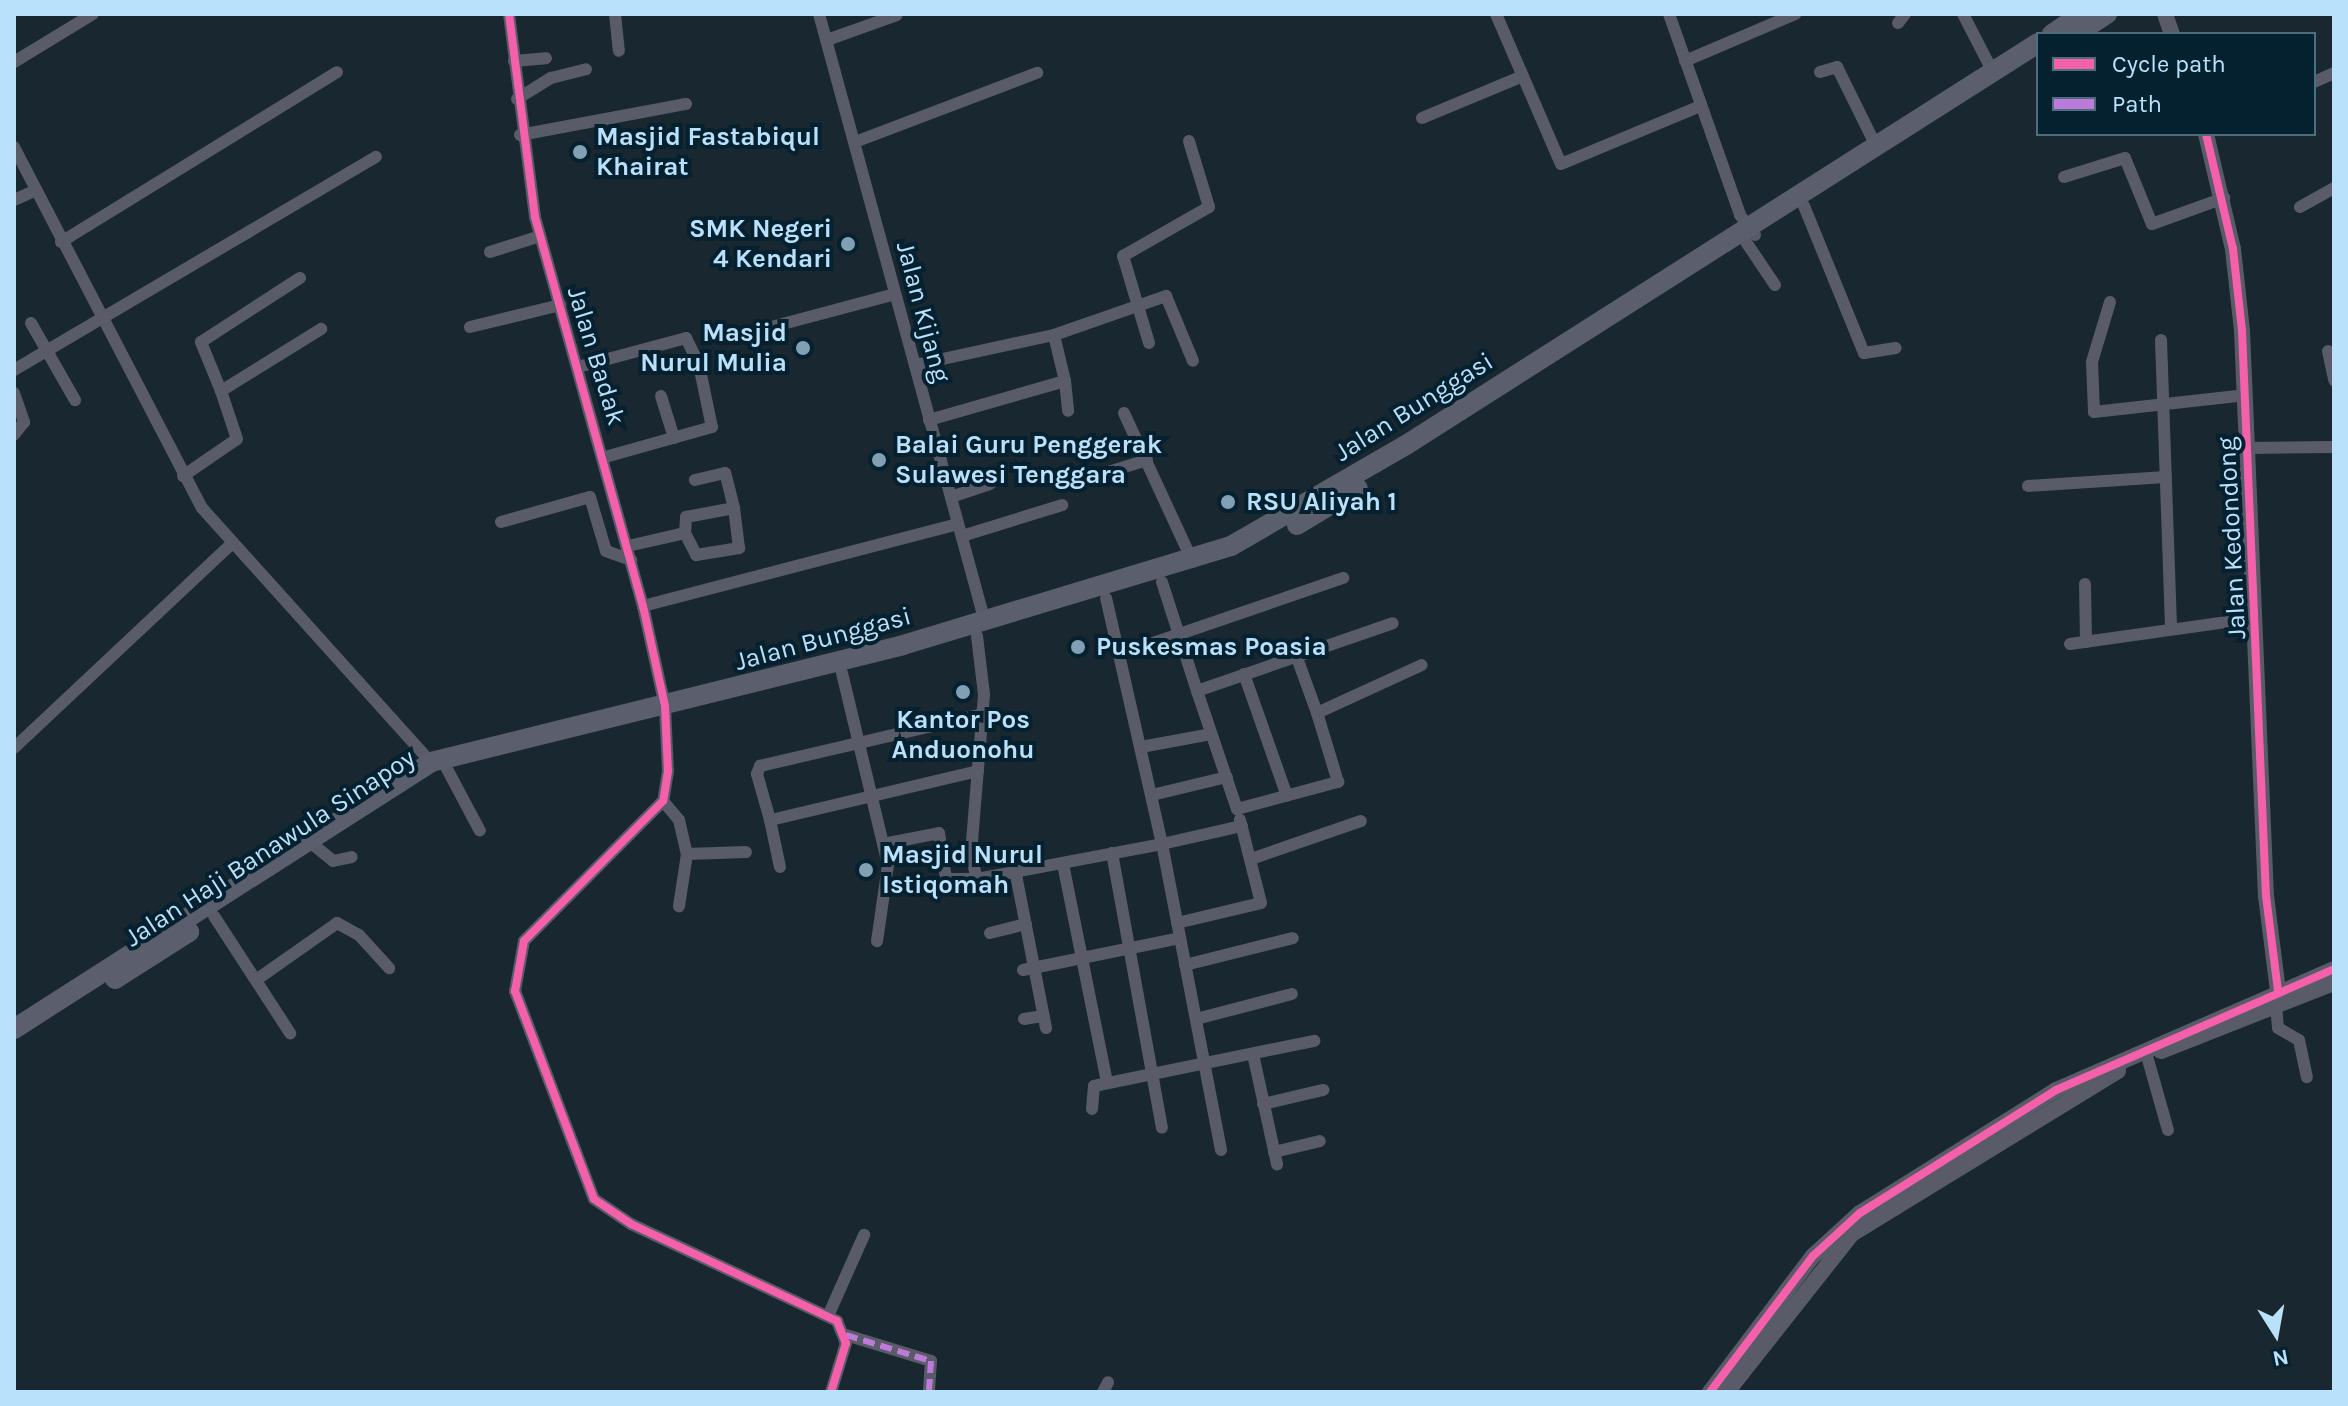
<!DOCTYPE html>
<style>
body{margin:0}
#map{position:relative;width:2348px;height:1406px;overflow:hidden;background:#192830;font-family:Karla,sans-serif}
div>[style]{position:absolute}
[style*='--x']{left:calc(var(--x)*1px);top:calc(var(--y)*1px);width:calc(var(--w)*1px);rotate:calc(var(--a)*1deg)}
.minor>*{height:12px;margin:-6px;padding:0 6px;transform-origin:6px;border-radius:6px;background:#5a5b68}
.tertiary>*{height:16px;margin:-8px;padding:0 8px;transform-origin:8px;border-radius:8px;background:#5a5b68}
.trunk>*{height:20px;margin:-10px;padding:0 10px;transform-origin:10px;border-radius:10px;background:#5a5e6d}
.quiet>*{height:6px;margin-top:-3px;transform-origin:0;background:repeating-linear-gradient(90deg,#bd7bd9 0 12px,transparent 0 18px)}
.cycleway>*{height:8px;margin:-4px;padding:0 4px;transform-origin:4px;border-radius:4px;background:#f560ab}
.dots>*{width:22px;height:22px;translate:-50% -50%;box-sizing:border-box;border:4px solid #052130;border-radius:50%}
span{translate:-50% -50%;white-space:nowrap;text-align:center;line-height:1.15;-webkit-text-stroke:8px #052130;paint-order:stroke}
.poi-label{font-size:26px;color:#b9e1fb;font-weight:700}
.left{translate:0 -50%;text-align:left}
.right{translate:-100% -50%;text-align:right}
.street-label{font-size:26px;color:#b9e1fb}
.frame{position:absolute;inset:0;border:16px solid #b9e1fb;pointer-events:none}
.legend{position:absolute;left:2036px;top:32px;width:280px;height:104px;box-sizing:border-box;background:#052130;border:2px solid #4d6e81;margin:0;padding:10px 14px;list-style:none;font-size:24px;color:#b9e1fb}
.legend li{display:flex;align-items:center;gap:16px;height:40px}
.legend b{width:40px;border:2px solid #4d6e81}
.north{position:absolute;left:2236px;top:1294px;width:80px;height:80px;-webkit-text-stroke:6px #052130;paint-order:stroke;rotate:169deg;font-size:22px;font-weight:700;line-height:32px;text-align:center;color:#b9e1fb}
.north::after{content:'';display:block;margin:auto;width:28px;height:36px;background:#b9e1fb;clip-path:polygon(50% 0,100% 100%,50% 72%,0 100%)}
</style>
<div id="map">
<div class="minor">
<i style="--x:509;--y:14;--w:205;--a:82.7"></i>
<i style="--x:535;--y:217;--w:404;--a:74.5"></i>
<i style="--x:643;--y:606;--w:102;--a:77.6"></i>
<i style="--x:665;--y:706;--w:65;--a:87.4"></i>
<i style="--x:668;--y:771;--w:30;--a:99"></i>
<i style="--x:663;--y:801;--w:197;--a:134.8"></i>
<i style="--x:524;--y:941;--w:51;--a:100.2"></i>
<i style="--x:515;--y:991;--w:222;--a:69.2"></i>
<i style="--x:594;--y:1199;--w:45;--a:34"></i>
<i style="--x:631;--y:1224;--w:228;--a:25.2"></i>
<i style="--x:837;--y:1321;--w:24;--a:68"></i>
<i style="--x:846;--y:1343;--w:51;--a:107"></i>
<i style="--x:615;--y:14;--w:37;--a:84"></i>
<i style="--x:819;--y:14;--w:630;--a:74.73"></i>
<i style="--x:1496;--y:14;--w:163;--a:66.6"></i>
<i style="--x:1561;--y:164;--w:151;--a:-22.6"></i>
<i style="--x:1669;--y:14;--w:213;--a:70.5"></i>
<i style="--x:1740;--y:215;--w:25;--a:53"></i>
<i style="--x:1963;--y:14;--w:65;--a:62.7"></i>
<i style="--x:1898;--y:23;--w:11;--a:-52"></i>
<i style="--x:827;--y:40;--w:74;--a:-19.7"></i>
<i style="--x:514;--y:61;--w:32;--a:-5"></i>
<i style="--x:1685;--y:61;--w:120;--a:-23.1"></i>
<i style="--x:14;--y:62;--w:92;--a:-31.3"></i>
<i style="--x:1820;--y:72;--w:18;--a:-16"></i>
<i style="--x:1837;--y:67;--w:88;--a:63.7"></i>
<i style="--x:2314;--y:82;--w:22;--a:-24"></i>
<i style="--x:517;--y:99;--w:40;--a:-32"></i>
<i style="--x:551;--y:78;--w:36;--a:-14"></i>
<i style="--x:1422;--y:118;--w:109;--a:-22.6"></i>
<i style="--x:520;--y:135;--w:169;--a:-10.6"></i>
<i style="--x:855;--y:142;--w:195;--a:-20.8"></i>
<i style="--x:14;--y:147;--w:407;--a:62.5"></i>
<i style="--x:202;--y:508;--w:342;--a:48"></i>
<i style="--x:2064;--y:177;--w:64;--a:-17.3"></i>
<i style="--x:2125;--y:158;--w:71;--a:67.8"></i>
<i style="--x:2152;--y:224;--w:77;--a:-19.9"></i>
<i style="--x:14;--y:200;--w:24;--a:-24"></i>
<i style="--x:1804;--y:206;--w:159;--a:67.8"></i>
<i style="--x:1864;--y:353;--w:32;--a:-9"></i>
<i style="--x:2300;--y:207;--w:39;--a:-29"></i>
<i style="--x:61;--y:242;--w:324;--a:-31.6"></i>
<i style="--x:1746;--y:242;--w:52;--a:56"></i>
<i style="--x:490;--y:252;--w:52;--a:-17.7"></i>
<i style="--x:2110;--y:302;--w:63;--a:106.7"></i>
<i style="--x:2092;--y:362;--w:50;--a:87.7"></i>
<i style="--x:2094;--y:412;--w:153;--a:-6.4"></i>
<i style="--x:31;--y:323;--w:89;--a:60.3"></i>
<i style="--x:775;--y:326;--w:124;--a:-14.9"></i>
<i style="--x:470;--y:327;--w:93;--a:-13.7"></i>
<i style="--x:1054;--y:335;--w:47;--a:76.6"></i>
<i style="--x:2161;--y:340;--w:289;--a:88"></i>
<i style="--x:1149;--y:343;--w:91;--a:-106.6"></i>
<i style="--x:1123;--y:256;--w:99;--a:-29.7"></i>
<i style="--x:1209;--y:207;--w:69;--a:-106.9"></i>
<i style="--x:2328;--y:351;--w:30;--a:78"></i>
<i style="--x:915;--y:365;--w:142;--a:-12.2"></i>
<i style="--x:1054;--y:335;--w:119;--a:-19.2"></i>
<i style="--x:1166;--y:296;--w:70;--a:67.4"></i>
<i style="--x:578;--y:367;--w:112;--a:-15"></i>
<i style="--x:686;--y:338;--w:30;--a:64"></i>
<i style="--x:699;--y:365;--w:63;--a:78.2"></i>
<i style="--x:712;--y:427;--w:111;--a:164.3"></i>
<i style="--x:14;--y:370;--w:420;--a:-30.5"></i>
<i style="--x:221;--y:391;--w:53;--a:-112.2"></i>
<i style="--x:201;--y:342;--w:118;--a:-32.9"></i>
<i style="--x:14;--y:393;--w:31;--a:71"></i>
<i style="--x:24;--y:422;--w:16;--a:128"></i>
<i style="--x:661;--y:396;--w:44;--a:72.8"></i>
<i style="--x:1124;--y:413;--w:164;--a:65.2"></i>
<i style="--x:929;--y:420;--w:141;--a:-16"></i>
<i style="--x:1065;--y:381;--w:30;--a:84"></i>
<i style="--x:2249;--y:448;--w:85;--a:-0.7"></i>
<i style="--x:1105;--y:473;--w:44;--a:-17.2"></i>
<i style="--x:183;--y:476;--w:65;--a:-34.4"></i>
<i style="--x:237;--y:439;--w:51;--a:-108.4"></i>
<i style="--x:221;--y:391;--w:118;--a:-31.8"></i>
<i style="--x:2028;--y:486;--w:138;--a:-3.7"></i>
<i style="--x:951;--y:497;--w:41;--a:-18.4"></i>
<i style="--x:501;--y:522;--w:92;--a:-15.7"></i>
<i style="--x:590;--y:497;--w:56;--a:73.5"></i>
<i style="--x:606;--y:551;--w:27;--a:20"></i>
<i style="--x:685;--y:533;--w:25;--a:63"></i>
<i style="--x:696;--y:555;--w:44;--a:-9.2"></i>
<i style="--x:739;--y:548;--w:40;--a:-97.1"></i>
<i style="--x:962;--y:536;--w:105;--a:-17.2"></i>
<i style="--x:628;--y:546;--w:58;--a:-12.8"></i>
<i style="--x:685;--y:533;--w:16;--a:-86"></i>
<i style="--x:686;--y:517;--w:49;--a:-10.6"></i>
<i style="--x:734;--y:508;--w:36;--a:-104"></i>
<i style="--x:725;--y:473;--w:31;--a:167"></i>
<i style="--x:1162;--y:582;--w:114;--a:72.2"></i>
<i style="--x:1197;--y:691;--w:207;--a:-19.1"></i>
<i style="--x:2085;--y:584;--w:58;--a:89"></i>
<i style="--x:643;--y:606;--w:325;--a:-14.6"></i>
<i style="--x:977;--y:636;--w:59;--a:83.2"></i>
<i style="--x:984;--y:695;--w:160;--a:94.7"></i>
<i style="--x:971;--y:854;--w:26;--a:77"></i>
<i style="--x:977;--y:879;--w:188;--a:-10.7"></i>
<i style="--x:1162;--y:844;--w:252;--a:-102.8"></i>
<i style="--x:2070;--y:644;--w:188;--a:-8"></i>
<i style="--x:1121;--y:654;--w:235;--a:-18.9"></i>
<i style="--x:1296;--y:655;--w:62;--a:70.1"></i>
<i style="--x:1317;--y:713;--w:115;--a:-24.6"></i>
<i style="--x:842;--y:673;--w:197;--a:76.5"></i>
<i style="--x:888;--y:865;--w:77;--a:98.2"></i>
<i style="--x:1244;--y:674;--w:129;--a:70.6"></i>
<i style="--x:1197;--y:691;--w:125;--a:71.3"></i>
<i style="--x:1237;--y:809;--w:105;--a:-15"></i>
<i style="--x:1338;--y:782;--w:72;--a:-106.9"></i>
<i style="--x:1141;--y:747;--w:71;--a:-10.5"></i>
<i style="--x:14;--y:748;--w:298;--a:-43.2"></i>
<i style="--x:446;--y:767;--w:72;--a:62"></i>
<i style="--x:978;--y:771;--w:214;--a:166.7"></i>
<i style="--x:770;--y:820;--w:48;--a:-105.8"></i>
<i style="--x:757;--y:774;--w:9;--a:-69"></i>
<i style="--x:760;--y:766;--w:229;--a:-13.1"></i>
<i style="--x:1152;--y:795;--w:77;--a:-13.5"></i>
<i style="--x:663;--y:801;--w:25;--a:50"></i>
<i style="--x:679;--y:820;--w:35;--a:77"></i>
<i style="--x:687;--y:854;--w:53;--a:98.7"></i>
<i style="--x:770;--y:820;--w:48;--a:78"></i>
<i style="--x:883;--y:844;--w:57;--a:-11.1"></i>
<i style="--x:939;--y:833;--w:47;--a:81.3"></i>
<i style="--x:946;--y:879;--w:31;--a:0"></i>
<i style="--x:316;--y:847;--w:22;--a:39"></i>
<i style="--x:333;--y:861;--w:19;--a:-12"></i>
<i style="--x:1112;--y:853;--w:279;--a:79.7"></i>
<i style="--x:687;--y:854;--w:59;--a:-1.9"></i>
<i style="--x:1254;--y:858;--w:113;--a:-19.1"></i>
<i style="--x:1063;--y:864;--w:223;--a:78.6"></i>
<i style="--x:1016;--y:875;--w:156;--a:78.9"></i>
<i style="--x:214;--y:916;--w:140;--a:57"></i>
<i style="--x:1177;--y:923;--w:86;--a:-13.4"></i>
<i style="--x:1261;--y:903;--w:86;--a:-104.2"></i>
<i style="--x:990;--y:933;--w:37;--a:-14"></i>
<i style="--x:1185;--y:965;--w:111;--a:-14"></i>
<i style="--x:1023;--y:970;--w:160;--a:-11.5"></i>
<i style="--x:256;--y:980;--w:99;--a:-35.1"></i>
<i style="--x:337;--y:923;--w:25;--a:29"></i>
<i style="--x:359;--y:935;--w:45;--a:47.7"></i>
<i style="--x:2276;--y:1005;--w:23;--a:85"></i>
<i style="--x:2278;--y:1028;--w:24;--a:30"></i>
<i style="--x:2299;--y:1040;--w:38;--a:78"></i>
<i style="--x:1024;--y:1019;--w:20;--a:-9"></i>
<i style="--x:1196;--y:1019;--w:99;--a:-14.6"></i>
<i style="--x:1253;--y:1054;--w:113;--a:77.7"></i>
<i style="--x:2147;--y:1056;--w:77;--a:74.2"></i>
<i style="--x:1263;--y:1104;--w:62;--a:-13.1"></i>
<i style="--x:1092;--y:1109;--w:23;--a:-85"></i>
<i style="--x:1094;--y:1086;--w:225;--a:-11.6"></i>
<i style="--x:1221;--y:1150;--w:312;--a:-100.9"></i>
<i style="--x:1162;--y:844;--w:82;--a:-12.7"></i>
<i style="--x:1274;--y:1152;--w:47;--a:-13.4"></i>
<i style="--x:828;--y:1316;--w:89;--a:-66"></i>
<i style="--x:846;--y:1335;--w:89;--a:17"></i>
<i style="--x:931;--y:1361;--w:31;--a:94"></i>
<i style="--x:1103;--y:1392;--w:11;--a:-63"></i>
</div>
<div class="tertiary">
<i style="--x:2165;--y:14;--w:21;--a:71"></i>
<i style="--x:2206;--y:134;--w:118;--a:76.8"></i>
<i style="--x:2233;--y:249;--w:82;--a:83.7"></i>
<i style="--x:2242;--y:331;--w:566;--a:87.57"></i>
<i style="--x:2266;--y:896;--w:96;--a:82.8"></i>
<i style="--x:2161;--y:1051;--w:186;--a:-21.5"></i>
<i style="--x:1710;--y:1392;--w:171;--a:-52.9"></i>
<i style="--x:1813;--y:1256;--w:64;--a:-42.5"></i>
<i style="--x:1860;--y:1213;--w:231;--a:-32.1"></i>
<i style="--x:2056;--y:1090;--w:303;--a:-23.5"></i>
<i style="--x:1727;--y:1392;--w:201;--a:-51.7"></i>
<i style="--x:1852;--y:1234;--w:312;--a:-31.5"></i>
</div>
<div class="trunk">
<i style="--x:2052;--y:34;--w:36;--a:-34"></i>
<i style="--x:2076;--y:34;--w:37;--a:-33"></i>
<i style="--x:1297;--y:525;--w:71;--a:-31.2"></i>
<i style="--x:115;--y:979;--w:88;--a:-32.4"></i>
<i style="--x:14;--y:1029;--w:495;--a:-32.6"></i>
<i style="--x:431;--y:762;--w:486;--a:-13.9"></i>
<i style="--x:903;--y:645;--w:343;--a:-16.8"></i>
<i style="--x:1231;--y:546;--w:202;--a:-30"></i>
<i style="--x:1406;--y:445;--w:749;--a:-32.46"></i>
</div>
<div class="quiet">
<i style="--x:846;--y:1335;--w:89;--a:17"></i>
<i style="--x:931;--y:1361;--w:31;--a:94"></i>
</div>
<div class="cycleway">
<i style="--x:509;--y:14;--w:205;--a:82.7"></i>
<i style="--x:535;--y:217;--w:404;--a:74.5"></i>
<i style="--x:643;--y:606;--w:102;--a:77.6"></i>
<i style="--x:665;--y:706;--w:65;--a:87.4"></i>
<i style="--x:668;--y:771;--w:30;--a:99"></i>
<i style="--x:663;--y:801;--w:197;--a:134.8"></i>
<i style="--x:524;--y:941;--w:51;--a:100.2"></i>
<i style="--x:515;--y:991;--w:222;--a:69.2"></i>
<i style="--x:594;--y:1199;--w:45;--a:34"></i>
<i style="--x:631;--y:1224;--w:228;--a:25.2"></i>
<i style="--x:837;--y:1321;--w:24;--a:68"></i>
<i style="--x:846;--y:1343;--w:51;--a:107"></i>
<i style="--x:2206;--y:134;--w:118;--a:76.8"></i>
<i style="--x:2233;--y:249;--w:82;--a:83.7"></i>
<i style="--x:2242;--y:331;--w:566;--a:87.57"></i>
<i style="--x:2266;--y:896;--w:96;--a:82.8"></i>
<i style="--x:1710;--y:1392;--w:171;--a:-52.9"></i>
<i style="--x:1813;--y:1256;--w:64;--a:-42.5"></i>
<i style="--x:1860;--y:1213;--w:231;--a:-32.1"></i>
<i style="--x:2056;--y:1090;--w:303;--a:-23.5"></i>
</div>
<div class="dots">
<i style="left:580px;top:152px;background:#81a0b4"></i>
<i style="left:848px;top:244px;background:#81a0b4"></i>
<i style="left:803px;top:348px;background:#81a0b4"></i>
<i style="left:879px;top:460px;background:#81a0b4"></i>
<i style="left:1228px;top:502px;background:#81a0b4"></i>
<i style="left:1078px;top:647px;background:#81a0b4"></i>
<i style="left:963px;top:692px;background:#81a0b4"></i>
<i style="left:866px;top:870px;background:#81a0b4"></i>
</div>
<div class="poi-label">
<span class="left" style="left:596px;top:152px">Masjid Fastabiqul<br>Khairat</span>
<span class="right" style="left:832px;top:244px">SMK Negeri<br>4 Kendari</span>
<span class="right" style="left:787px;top:348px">Masjid<br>Nurul Mulia</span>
<span class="left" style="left:895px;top:460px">Balai Guru Penggerak<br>Sulawesi Tenggara</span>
<span class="left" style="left:1246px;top:502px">RSU Aliyah 1</span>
<span class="left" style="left:1096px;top:647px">Puskesmas Poasia</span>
<span style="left:963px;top:735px">Kantor Pos<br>Anduonohu</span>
<span class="left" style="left:882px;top:870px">Masjid Nurul<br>Istiqomah</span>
</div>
<div class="street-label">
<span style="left:923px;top:312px;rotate:75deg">Jalan Kijang</span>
<span style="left:596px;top:356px;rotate:73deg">Jalan Badak</span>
<span style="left:1414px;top:407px;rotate:-32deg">Jalan Bunggasi</span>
<span style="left:2232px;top:538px;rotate:-93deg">Jalan Kedondong</span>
<span style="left:823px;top:639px;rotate:-15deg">Jalan Bunggasi</span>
<span style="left:270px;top:848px;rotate:-33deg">Jalan Haji Banawula Sinapoy</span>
</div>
<div class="frame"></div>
<ul class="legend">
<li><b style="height:10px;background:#f560ab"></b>Cycle path</li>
<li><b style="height:10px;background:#bd7bd9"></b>Path</li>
</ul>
<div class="north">N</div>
</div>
